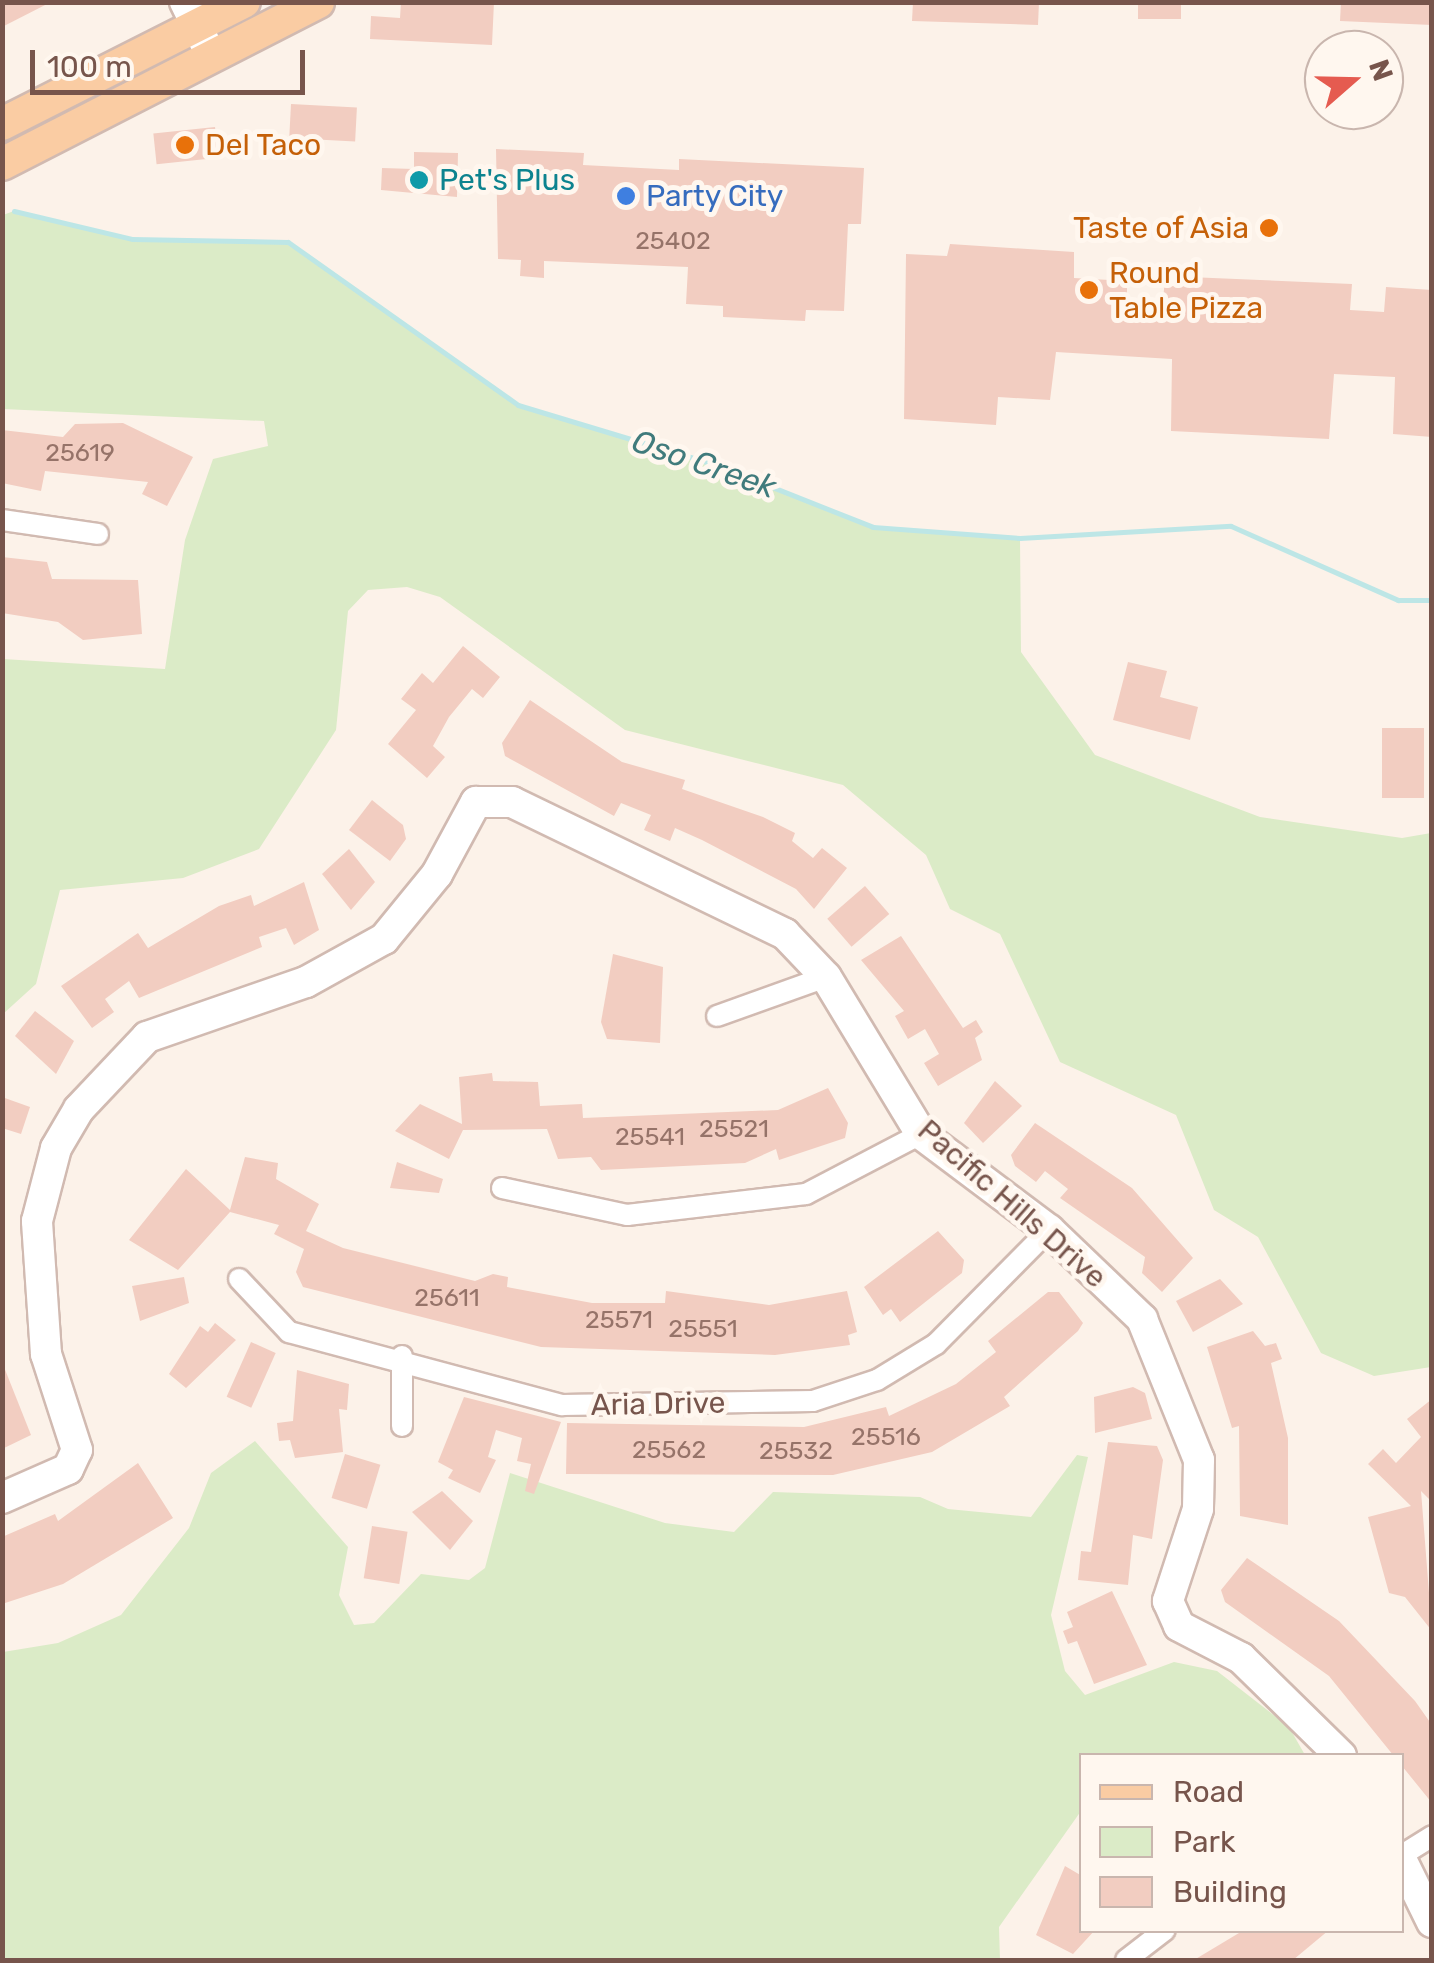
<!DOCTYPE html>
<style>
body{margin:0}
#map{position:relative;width:1434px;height:1963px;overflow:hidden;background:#fcf2e9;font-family:Rubik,sans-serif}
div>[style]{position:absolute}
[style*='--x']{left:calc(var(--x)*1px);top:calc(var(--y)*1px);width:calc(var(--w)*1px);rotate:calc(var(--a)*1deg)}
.green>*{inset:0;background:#dbebc7}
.stream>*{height:5px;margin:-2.5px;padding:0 2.5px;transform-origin:2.5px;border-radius:2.5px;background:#bde6e6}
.building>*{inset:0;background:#f2cdc1;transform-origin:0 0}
.roads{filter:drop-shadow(2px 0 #d1bab1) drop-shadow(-2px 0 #d1bab1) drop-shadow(0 2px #d1bab1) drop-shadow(0 -2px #d1bab1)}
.street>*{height:20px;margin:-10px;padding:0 10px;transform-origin:10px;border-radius:10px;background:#fff}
.secondary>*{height:30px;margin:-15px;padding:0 15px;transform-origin:15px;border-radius:15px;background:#fff}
.primary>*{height:32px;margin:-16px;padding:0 16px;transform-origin:16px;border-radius:16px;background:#facca3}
.dots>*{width:28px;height:28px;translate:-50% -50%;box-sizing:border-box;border:5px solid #fff7ef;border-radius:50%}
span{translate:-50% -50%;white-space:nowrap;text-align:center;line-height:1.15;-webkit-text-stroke:10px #fff7ef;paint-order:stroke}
.number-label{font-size:25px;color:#967369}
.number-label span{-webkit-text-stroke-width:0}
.food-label{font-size:30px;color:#c56008}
.left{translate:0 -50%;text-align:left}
.right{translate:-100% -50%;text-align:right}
.culture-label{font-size:30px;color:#0d838f}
.shop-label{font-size:30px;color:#366cbe}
.street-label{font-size:30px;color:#77554c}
.water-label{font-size:32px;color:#407b7c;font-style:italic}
.frame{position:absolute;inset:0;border:5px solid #77554c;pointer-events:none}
.legend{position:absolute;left:1079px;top:1753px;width:325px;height:180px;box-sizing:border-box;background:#fff7ef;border:2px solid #c9b6ae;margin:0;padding:12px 18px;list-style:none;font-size:30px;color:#77554c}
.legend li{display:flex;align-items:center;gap:20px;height:50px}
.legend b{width:50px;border:2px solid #c9b6ae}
.north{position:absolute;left:1304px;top:30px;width:100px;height:100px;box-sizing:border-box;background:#fff7ef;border:2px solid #c9b6ae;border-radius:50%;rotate:70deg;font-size:28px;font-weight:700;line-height:40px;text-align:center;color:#77554c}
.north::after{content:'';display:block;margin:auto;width:35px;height:45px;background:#e55b50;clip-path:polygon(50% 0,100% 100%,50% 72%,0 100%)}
.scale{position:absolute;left:30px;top:50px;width:275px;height:45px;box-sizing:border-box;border:5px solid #77554c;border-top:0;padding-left:12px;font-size:30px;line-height:35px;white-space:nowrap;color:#77554c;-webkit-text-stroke:8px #fff7ef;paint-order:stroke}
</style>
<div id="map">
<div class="green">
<i style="clip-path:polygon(14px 211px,132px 239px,288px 242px,518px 405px,714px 464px,873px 527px,1020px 538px,1021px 652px,1095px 755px,1260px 817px,1402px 838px,1431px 833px,1431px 1367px,1374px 1376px,1321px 1353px,1258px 1237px,1214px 1210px,1176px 1115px,1060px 1062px,1000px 934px,950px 909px,926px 855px,843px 785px,625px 730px,440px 597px,407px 587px,368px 590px,348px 611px,336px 730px,259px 849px,183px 878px,60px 890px,36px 984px,3px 1014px,3px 659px,165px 669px,185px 540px,213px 459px,268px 446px,264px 421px,3px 409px,3px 215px)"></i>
<i style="clip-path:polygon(255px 1441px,348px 1547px,339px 1595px,354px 1625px,374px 1623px,421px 1574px,469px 1580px,485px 1568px,510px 1473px,665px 1523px,734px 1532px,773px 1492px,920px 1497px,948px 1509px,1031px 1517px,1077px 1455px,1088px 1457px,1051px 1615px,1065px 1671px,1085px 1695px,1174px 1662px,1217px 1671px,1289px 1727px,1305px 1755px,1082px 1756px,1081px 1811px,999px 1927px,1000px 1960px,3px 1960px,3px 1652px,58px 1643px,121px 1615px,189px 1528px,211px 1473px)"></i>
</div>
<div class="stream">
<i style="--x:14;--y:211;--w:121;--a:13.3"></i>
<i style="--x:132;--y:239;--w:156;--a:1.1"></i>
<i style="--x:288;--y:242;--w:282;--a:35.3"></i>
<i style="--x:518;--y:405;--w:205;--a:16.8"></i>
<i style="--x:714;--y:464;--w:171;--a:21.6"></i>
<i style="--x:873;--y:527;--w:147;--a:4.3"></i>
<i style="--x:1020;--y:538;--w:211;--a:-3.3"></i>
<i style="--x:1231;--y:526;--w:183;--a:23.9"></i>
<i style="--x:1398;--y:600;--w:34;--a:0"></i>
</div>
<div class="building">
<i style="clip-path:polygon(2px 2px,51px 2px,2px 27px)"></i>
<i style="clip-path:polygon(401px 2px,494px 2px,492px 45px,370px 39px,371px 16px,400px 18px)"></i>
<i style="clip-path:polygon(913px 2px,1039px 2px,1038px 25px,912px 21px)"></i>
<i style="left:1138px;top:2px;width:43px;height:17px"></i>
<i style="clip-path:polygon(1341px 2px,1432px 2px,1432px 25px,1340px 21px)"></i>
<i style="left:291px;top:104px;width:66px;height:34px;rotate:3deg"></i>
<i style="left:215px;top:127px;width:31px;height:62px;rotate:84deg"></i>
<i style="clip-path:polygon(496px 149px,584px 153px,583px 165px,679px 170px,679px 159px,864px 168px,861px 224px,848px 224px,844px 311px,806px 310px,805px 321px,723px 317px,723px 306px,686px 304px,688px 267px,544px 261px,544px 278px,520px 276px,521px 260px,498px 259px)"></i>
<i style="clip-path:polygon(414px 152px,458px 153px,457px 197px,381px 190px,382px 168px,414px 169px)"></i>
<i style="clip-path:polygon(950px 244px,1074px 252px,1074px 278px,1127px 281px,1127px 301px,1163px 302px,1165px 276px,1352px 284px,1350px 310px,1384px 312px,1386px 287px,1432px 290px,1432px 437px,1393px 434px,1395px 377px,1334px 374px,1329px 439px,1171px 431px,1172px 359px,1056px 352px,1050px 400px,998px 397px,996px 425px,904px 419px,906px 254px,947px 256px)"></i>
<i style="clip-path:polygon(123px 423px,193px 457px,167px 506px,142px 494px,148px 482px,45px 471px,41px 491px,2px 483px,2px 430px,63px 437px,75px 424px)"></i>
<i style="clip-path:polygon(2px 557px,47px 562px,52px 579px,138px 580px,142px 634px,83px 640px,58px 622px,2px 613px)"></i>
<i style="clip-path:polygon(463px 646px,500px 677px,483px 698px,472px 689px,449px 717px,433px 746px,445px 757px,427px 778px,388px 744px,416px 710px,401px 699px,422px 673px,433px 683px)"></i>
<i style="clip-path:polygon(1128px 662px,1167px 671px,1160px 697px,1198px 707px,1190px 740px,1113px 720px)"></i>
<i style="clip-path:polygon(530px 700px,622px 762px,685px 780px,682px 789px,763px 817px,795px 833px,792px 841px,813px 858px,822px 848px,847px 868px,814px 909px,796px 889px,702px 840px,675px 828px,670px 841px,644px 830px,651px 815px,621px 803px,614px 816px,505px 756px,502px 743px)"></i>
<i style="left:1382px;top:728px;width:42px;height:70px"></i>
<i style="clip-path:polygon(372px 800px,403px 825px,406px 839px,390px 861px,349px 830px)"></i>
<i style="clip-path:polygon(349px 849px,375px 882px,351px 910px,322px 874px)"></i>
<i style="clip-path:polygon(304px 882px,319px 930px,294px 945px,286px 928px,259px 937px,262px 947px,139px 998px,129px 981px,105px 999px,114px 1012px,92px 1028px,61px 986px,138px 933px,148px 948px,219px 906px,251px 895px,254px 906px)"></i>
<i style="left:865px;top:886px;width:37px;height:50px;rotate:49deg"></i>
<i style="clip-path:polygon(901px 936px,963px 1028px,976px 1020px,983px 1032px,975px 1038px,982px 1060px,938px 1086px,924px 1063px,939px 1054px,925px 1029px,908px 1039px,895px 1016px,904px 1011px,861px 960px)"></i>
<i style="clip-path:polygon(613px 954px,663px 967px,660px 1043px,607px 1039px,601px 1022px)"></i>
<i style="clip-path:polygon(35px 1011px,74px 1041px,56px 1074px,15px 1036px)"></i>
<i style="clip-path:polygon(492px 1073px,493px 1081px,538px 1082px,540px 1106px,582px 1104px,583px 1118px,778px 1110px,828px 1088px,848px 1123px,845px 1138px,779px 1160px,776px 1149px,745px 1163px,601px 1170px,591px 1157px,558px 1159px,547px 1129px,463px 1130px,449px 1159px,395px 1131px,420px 1104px,462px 1124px,459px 1077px)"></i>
<i style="clip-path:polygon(995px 1081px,1022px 1106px,983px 1143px,964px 1123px)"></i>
<i style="clip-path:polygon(2px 1097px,30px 1107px,21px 1134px,2px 1128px)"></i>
<i style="clip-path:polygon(1035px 1123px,1132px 1188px,1193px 1258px,1162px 1292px,1142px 1273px,1145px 1257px,1060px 1198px,1068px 1189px,1045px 1171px,1036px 1182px,1015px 1166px,1011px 1155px)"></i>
<i style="clip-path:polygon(245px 1157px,278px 1163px,276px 1179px,319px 1204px,306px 1231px,343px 1248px,475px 1281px,493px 1274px,508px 1277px,507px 1287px,592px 1303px,665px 1303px,666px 1291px,769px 1305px,847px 1291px,857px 1332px,848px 1335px,850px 1345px,775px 1355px,541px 1347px,303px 1287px,296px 1272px,304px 1249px,274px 1234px,279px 1225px,230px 1212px,178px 1270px,129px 1240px,186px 1169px,230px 1210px)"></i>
<i style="clip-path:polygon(397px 1162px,443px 1179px,439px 1193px,390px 1188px)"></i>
<i style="clip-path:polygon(938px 1231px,964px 1260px,962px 1273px,900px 1322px,891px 1309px,883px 1315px,864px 1287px)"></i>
<i style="clip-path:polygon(184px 1277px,189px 1303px,140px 1321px,132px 1286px)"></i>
<i style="clip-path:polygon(1220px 1279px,1243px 1304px,1193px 1332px,1176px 1301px)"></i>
<i style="clip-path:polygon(1048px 1292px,1059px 1292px,1083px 1323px,1078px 1331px,1004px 1397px,1010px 1406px,932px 1452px,833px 1475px,566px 1474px,567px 1423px,804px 1427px,886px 1407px,889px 1416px,956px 1384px,996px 1352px,988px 1341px)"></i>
<i style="clip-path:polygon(215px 1323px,236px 1340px,186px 1388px,169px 1374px,200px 1326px,208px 1332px)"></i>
<i style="clip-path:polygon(1253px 1331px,1265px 1346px,1276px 1343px,1282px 1359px,1271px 1363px,1288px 1438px,1288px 1525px,1240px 1516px,1239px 1426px,1232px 1428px,1207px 1347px)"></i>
<i style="left:251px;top:1342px;width:27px;height:60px;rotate:24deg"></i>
<i style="clip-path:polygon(2px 1362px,31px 1435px,2px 1449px)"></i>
<i style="clip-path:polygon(297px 1370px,349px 1384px,347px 1410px,339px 1409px,343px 1452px,295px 1458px,290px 1440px,279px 1441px,277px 1423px,293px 1421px)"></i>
<i style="clip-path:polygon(1133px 1387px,1145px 1393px,1152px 1419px,1095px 1433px,1094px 1397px)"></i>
<i style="clip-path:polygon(464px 1397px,561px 1422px,534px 1494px,525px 1491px,531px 1464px,517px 1461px,522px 1438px,496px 1430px,488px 1457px,496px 1460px,480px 1493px,448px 1478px,453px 1470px,438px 1462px)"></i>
<i style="clip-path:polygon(1432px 1399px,1432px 1502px,1421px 1491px,1432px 1631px,1405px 1597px,1389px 1593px,1368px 1517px,1411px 1506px,1368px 1464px,1383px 1449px,1396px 1463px,1421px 1437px,1407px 1419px)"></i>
<i style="clip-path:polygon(1108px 1442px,1157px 1446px,1163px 1460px,1152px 1539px,1133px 1535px,1128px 1585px,1078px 1580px,1081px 1551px,1091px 1552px)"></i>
<i style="left:345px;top:1454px;width:37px;height:46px;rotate:17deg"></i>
<i style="clip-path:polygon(138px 1463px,173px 1518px,63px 1584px,2px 1604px,2px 1537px,55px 1514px,58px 1521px)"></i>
<i style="clip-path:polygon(442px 1491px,473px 1521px,450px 1550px,412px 1512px)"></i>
<i style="left:372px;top:1526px;width:36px;height:53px;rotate:9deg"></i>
<i style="clip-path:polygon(1247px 1558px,1339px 1621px,1415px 1701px,1432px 1725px,1432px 1803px,1329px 1676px,1225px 1602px,1221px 1590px)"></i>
<i style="clip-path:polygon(1112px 1591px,1147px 1665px,1094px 1684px,1077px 1641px,1068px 1644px,1063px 1631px,1073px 1627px,1067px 1612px)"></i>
<i style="clip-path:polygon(1065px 1866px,1082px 1876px,1082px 1930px,1095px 1930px,1073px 1954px,1036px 1935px)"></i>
<i style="clip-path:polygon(1244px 1930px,1329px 1930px,1293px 1960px,1194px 1960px)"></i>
</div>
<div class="roads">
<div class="street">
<i style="--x:2;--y:520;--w:97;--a:8.3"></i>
<i style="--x:717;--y:1016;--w:116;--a:-19.7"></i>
<i style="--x:502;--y:1188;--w:128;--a:12.2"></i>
<i style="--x:627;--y:1215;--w:180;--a:-6.7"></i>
<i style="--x:806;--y:1194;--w:130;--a:-27.6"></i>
<i style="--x:239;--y:1279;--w:73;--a:46.7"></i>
<i style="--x:289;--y:1332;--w:283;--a:15"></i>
<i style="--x:562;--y:1405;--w:251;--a:-0.9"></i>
<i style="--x:813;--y:1401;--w:67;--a:-18.2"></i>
<i style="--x:877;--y:1380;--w:69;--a:-31.4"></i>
<i style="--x:936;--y:1344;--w:161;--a:-45.3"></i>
<i style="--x:402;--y:1356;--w:70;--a:90"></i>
<i style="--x:1402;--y:1855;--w:36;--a:-32"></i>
<i style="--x:1126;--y:1960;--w:49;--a:-37.6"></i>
</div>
<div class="secondary">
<i style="--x:185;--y:2;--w:52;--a:63.9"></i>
<i style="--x:2;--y:1498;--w:72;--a:-23.7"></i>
<i style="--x:68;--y:1469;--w:21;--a:-65"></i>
<i style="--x:77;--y:1450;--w:101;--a:-107.9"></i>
<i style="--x:46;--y:1354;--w:133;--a:-93.9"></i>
<i style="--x:37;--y:1221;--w:75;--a:-75.4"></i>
<i style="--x:56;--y:1148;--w:45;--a:-59.5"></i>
<i style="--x:79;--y:1109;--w:99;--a:-46.6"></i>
<i style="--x:147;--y:1037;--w:168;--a:-19.1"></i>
<i style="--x:306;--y:982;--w:89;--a:-28.9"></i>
<i style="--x:384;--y:939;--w:84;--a:-50.8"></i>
<i style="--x:437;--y:874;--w:82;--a:-61.6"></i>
<i style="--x:476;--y:802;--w:36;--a:0"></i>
<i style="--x:512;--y:802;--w:303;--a:25.8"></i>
<i style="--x:785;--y:934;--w:59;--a:46.4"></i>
<i style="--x:826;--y:977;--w:184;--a:58.8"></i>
<i style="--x:921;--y:1134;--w:160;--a:36.9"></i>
<i style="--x:1049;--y:1230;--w:129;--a:43.7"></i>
<i style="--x:1142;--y:1319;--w:152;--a:68"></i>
<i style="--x:1199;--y:1460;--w:49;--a:91.2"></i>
<i style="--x:1198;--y:1509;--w:97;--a:108.1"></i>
<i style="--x:1168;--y:1601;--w:27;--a:66"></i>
<i style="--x:1179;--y:1626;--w:70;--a:27.3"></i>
<i style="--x:1241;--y:1658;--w:140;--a:44.4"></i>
<i style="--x:1402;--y:1861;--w:68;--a:63.8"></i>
</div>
<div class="primary">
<i style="--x:2;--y:124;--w:271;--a:-26.8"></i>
<i style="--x:2;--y:164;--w:355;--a:-27.1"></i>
</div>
</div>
<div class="dots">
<i style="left:185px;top:145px;background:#e8710a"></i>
<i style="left:419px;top:180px;background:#0f9aa8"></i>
<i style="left:626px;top:196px;background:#3f7fe0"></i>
<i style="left:1269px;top:228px;background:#e8710a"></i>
<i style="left:1089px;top:290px;background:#e8710a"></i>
</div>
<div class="number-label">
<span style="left:673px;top:241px">25402</span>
<span style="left:80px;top:453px">25619</span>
<span style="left:734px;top:1129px">25521</span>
<span style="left:650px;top:1137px">25541</span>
<span style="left:447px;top:1298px">25611</span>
<span style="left:619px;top:1320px">25571</span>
<span style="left:703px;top:1329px">25551</span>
<span style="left:886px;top:1437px">25516</span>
<span style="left:669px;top:1450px">25562</span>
<span style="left:796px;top:1451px">25532</span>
</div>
<div class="food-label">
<span class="left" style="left:205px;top:145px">Del Taco</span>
<span class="right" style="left:1249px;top:228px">Taste of Asia</span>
<span class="left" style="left:1109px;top:290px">Round<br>Table Pizza</span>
</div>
<div class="culture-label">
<span class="left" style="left:439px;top:180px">Pet's Plus</span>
</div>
<div class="shop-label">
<span class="left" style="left:646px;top:196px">Party City</span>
</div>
<div class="street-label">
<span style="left:1012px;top:1204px;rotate:41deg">Pacific Hills Drive</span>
<span style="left:658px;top:1404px;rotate:-1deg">Aria Drive</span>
</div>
<div class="water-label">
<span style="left:704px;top:464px;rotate:19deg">Oso Creek</span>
</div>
<div class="frame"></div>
<ul class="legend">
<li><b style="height:12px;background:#facca3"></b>Road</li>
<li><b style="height:28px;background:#dbebc7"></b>Park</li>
<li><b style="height:28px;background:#f2cdc1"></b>Building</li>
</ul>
<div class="north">N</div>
<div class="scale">100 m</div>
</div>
